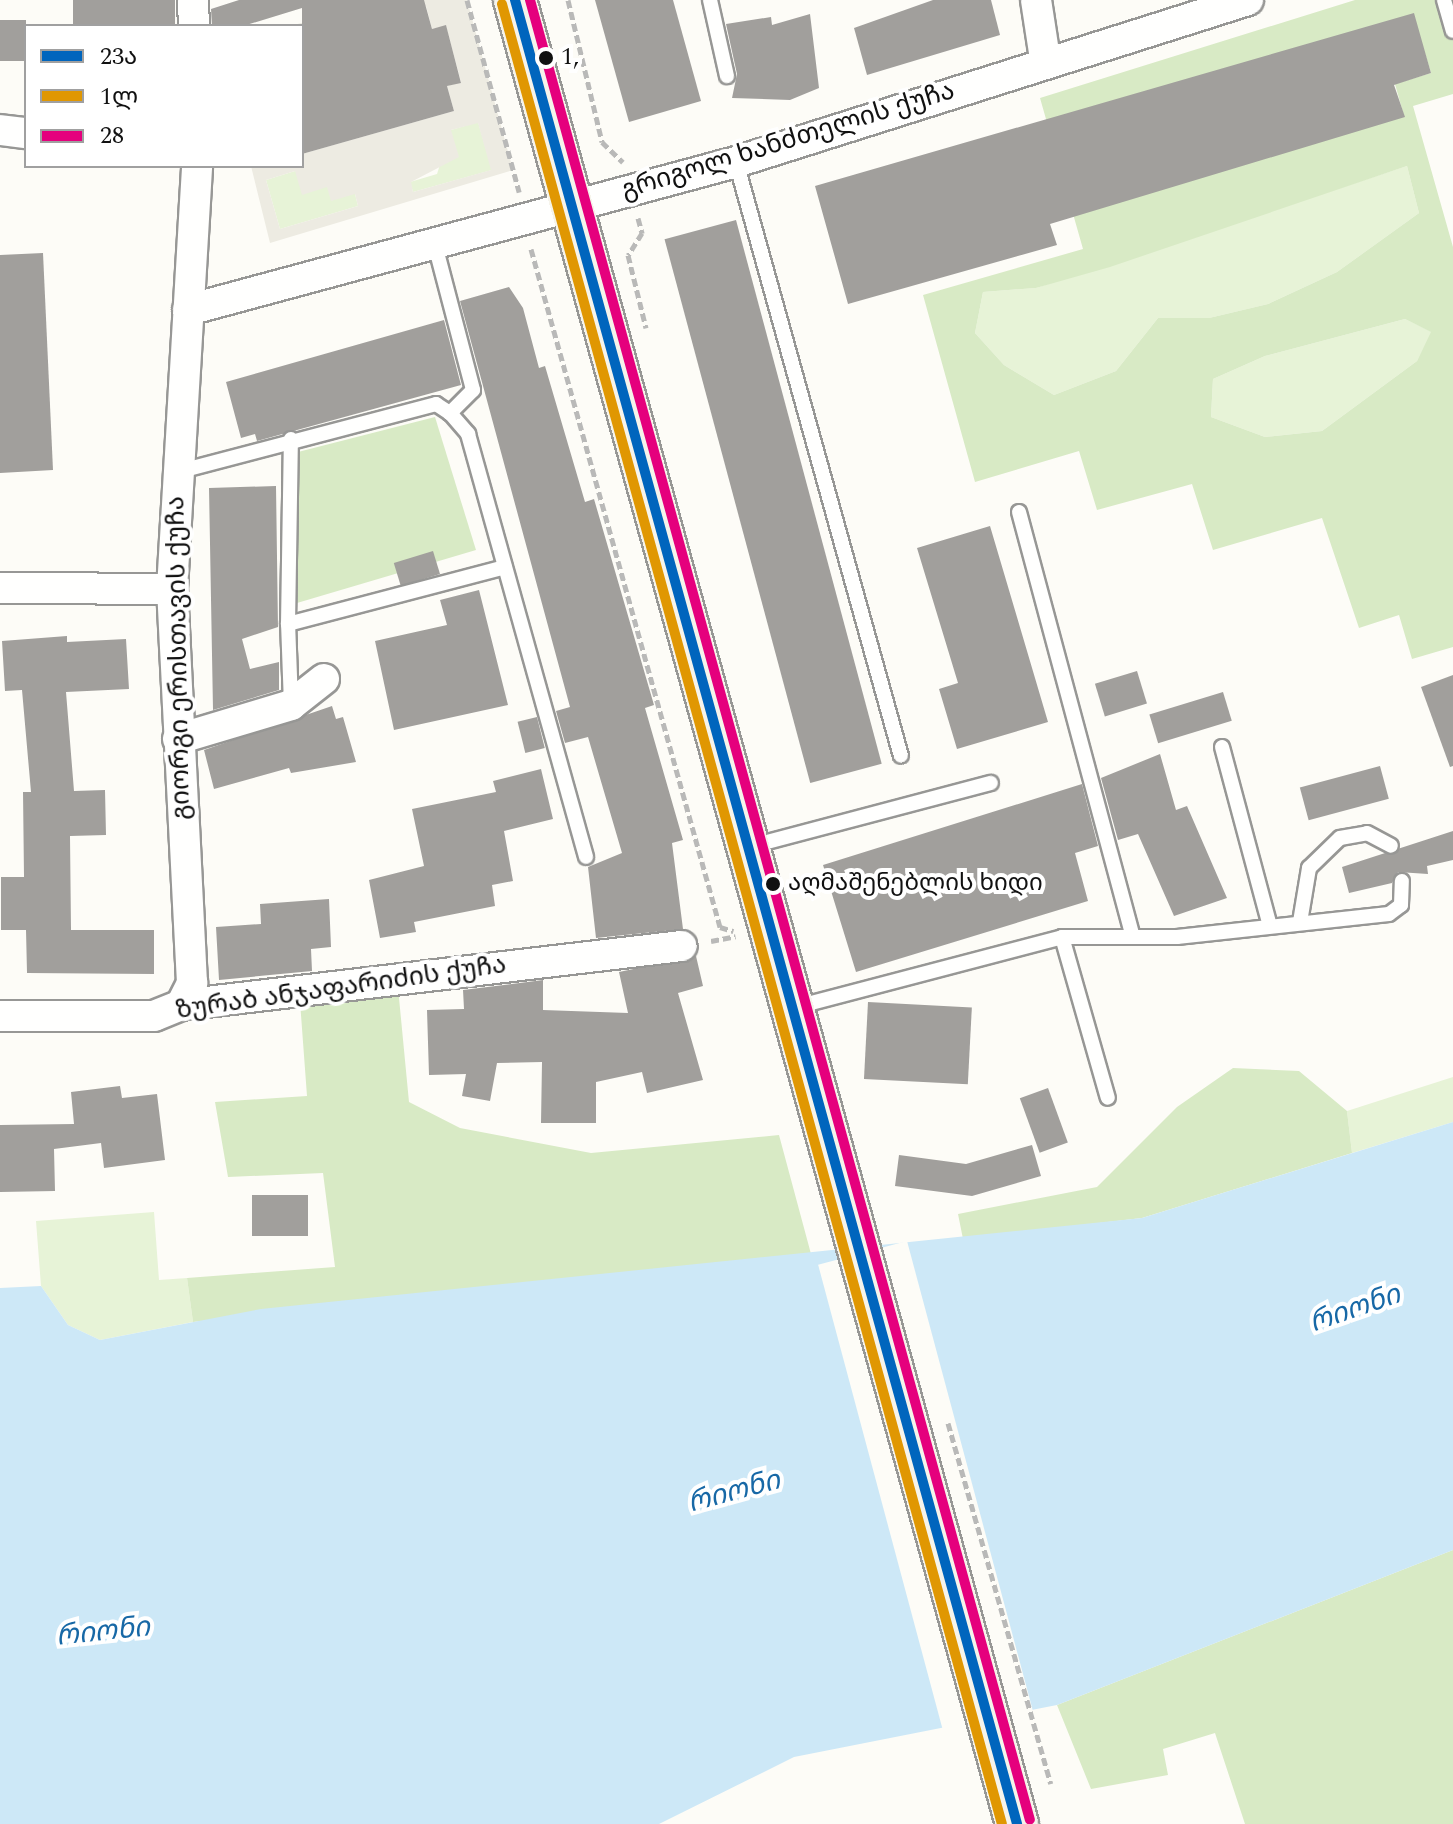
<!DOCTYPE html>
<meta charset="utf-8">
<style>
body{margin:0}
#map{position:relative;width:1453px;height:1824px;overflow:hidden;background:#fdfcf7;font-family:Spectral,"Noto Sans Georgian",serif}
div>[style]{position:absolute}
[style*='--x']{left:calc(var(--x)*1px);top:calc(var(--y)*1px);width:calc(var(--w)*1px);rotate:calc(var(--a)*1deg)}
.green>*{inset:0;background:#e7f3d7}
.forest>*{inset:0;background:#d8eac5}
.plaza>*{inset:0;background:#edebe2}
.water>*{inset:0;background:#cde8f7}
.pier>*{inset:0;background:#fdfcf7;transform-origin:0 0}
.building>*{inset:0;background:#a19f9c;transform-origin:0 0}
.path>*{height:5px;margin-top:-2.5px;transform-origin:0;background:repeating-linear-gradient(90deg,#b9b9b8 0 8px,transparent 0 12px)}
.roads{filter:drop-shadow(2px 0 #979795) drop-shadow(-2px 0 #979795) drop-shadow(0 2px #979795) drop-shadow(0 -2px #979795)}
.lane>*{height:14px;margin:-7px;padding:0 7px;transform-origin:7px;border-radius:7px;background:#fffffe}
.street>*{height:30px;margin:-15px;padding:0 15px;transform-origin:15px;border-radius:15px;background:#fffffe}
.secondary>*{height:42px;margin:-21px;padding:0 21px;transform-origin:21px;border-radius:21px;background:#f6f4eb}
.bus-1>*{height:10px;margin:-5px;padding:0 5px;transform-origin:5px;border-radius:5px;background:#0065bd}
.bus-2>*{height:10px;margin:-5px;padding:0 5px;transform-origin:5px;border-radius:5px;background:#e09702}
.bus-3>*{height:10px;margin:-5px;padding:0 5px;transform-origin:5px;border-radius:5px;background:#e5007d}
.dots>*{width:22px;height:22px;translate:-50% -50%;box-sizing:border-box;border:4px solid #fff;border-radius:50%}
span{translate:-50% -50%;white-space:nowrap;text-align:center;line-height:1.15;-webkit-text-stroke:8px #fff;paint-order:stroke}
.bus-label{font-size:24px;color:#111}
.left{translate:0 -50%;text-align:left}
.street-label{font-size:26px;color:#111}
.water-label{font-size:28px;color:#1768a6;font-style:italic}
.legend{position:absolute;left:24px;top:24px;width:280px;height:144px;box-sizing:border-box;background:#fff;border:2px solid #a0a0a0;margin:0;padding:10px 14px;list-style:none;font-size:24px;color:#111}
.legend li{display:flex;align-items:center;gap:16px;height:40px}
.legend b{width:40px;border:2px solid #a0a0a0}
</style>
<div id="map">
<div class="green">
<i style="clip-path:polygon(478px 122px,492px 170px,413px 192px,410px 182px,437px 174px,451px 130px)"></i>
<i style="clip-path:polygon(1407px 166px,1419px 213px,1337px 272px,1268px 304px,1209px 318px,1158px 318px,1116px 371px,1054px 395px,1004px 365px,975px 333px,983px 292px,1036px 288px)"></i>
<i style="clip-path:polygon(295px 171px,355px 194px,358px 206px,280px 229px,266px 180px)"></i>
<i style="clip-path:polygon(1405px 319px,1432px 332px,1417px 361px,1322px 431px,1265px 437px,1211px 417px,1213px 379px,1265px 356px)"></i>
<i style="clip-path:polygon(1453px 1077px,1453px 1122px,1352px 1153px,1347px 1111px)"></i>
<i style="clip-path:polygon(154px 1212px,159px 1280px,187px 1278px,193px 1322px,100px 1340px,68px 1325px,41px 1286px,36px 1221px)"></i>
</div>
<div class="forest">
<i style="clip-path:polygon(evenodd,1355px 0,1453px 0,1453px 94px,1413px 106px,1453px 247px,1453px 647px,1412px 659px,1399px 615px,1359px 628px,1322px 518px,1213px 550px,1192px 484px,1097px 510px,1079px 451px,975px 482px,923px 295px,1083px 249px,1040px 98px,1355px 0,1413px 14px,1431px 73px,1395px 84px,1404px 116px,1064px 119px,1413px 14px,1355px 0,1407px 166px,1419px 213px,1337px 272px,1268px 304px,1209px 318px,1158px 318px,1116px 371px,1054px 395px,1004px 365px,975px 333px,983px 292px,1036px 288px,1110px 267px,1407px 166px,1355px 0,1405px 319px,1431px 332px,1417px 361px,1322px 431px,1265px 437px,1211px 417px,1213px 379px,1265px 356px,1405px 319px)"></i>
<i style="clip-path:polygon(435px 417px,476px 550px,297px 603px,298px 452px)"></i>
<i style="clip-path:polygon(397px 977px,409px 1102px,460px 1128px,591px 1153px,779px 1135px,811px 1254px,193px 1322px,187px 1278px,335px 1267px,323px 1173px,228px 1177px,215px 1102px,307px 1096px,299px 988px)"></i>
<i style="clip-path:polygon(1233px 1068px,1299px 1071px,1347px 1111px,1352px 1153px,1142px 1218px,963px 1239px,958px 1214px,1097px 1187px,1177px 1107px)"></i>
<i style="clip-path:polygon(1453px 1550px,1453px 1824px,1245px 1824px,1215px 1733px,1163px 1749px,1168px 1775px,1091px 1789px,1057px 1705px)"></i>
</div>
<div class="plaza">
<i style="clip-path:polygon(evenodd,387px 0,467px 0,513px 170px,270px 243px,251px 166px,302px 166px,302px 154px,454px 111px,447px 86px,461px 82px,446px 26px,432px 29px,426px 6px,290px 26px,387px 0,478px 123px,491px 170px,413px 192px,411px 182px,459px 157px,451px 130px,478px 123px,387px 0,295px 171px,302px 195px,327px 187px,331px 201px,355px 194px,358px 206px,280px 229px,266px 180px,295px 171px)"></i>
</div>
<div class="water">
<i style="clip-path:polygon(1453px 1122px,1453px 1550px,1057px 1705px,794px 1757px,659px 1824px,0 1824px,0 1288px,41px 1286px,68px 1325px,100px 1340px,261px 1309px,1142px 1218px)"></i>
</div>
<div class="pier">
<i style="left:907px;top:1241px;width:490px;height:92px;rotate:75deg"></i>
</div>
<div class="building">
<i style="left:73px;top:0;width:102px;height:26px"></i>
<i style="clip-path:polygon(239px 0,424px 0,432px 29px,446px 25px,461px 83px,447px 86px,454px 111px,302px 154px,302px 8px,243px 26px,212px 26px,211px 9px)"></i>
<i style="clip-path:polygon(595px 0,673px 0,701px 101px,629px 122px)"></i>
<i style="clip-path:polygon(933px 0,991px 0,1000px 35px,867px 75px,854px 28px)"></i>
<i style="clip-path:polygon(1414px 13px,1431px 73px,1394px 85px,1405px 117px,1050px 224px,1057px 245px,848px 304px,815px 186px)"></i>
<i style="clip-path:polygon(810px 14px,819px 88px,790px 100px,732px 98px,737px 74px,726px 24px,771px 17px,772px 25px)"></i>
<i style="left:26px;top:20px;width:41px;height:26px;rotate:90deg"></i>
<i style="left:736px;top:220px;width:563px;height:74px;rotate:75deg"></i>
<i style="clip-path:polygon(43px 253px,53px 470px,0 473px,0 255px)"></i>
<i style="clip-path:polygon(509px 287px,523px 308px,539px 368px,545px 366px,585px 502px,594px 499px,654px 705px,645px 708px,683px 840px,672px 843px,683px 929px,596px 938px,588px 867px,622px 853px,588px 737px,565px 743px,556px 711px,570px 707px,460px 301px)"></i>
<i style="clip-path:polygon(444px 320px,461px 385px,257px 441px,255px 434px,241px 438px,226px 382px)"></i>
<i style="clip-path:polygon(276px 486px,278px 627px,242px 639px,250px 669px,279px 662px,279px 690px,213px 710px,209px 488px)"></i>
<i style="clip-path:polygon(990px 526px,1048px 722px,957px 749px,939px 689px,958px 683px,917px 548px)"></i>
<i style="left:433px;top:551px;width:24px;height:41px;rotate:73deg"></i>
<i style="clip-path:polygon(479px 590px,508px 705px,394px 730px,375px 641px,447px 625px,440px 600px)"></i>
<i style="clip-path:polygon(67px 636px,67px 642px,126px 639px,129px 689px,66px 692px,74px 791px,105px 790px,106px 835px,70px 836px,71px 930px,154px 930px,154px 974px,27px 973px,26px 930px,1px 930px,1px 877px,24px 877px,23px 792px,31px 792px,22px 690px,5px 691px,2px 641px)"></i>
<i style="left:1137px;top:671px;width:34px;height:44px;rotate:73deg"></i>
<i style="clip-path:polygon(1453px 675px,1453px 766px,1450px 767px,1421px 687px)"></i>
<i style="left:1223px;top:692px;width:30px;height:77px;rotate:73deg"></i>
<i style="clip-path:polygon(332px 706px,336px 719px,343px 717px,356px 762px,291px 773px,289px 768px,214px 789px,204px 750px)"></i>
<i style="left:537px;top:717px;width:32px;height:20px;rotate:76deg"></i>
<i style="clip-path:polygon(1160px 754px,1176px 810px,1187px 806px,1227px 898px,1174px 916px,1138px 834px,1118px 840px,1101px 778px)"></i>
<i style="left:1380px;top:766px;width:34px;height:83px;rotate:75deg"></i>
<i style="clip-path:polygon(541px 769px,553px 819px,504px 831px,513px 881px,492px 885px,495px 906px,414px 922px,416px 932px,380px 938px,369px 880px,424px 866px,412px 809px,496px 792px,493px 781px)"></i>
<i style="clip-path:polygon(1082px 784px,1098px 846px,1075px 853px,1088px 901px,856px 972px,823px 865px)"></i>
<i style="clip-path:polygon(1453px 831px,1453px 860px,1427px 866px,1428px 874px,1398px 872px,1392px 883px,1349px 893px,1342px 867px)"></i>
<i style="clip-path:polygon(329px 899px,331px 947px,311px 949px,312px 971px,219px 980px,216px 927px,261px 924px,260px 904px)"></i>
<i style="clip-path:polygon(696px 956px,703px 986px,678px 993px,703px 1080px,647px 1093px,642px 1072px,596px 1082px,596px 1123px,541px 1123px,542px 1062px,497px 1063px,490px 1101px,462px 1096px,466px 1074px,429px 1075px,427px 1010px,464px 1009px,463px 990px,543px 980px,543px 1010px,628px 1013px,619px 972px)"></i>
<i style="left:868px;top:1002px;width:104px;height:77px;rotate:3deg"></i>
<i style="clip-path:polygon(120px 1086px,122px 1098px,157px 1094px,165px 1160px,104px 1168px,101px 1143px,54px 1149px,55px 1191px,0 1192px,0 1125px,74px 1124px,71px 1092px)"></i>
<i style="left:1048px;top:1088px;width:58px;height:30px;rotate:70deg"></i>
<i style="clip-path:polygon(1032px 1145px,1041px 1176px,972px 1196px,895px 1186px,899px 1155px,966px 1164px)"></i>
<i style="left:252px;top:1195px;width:56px;height:41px"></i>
</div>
<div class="path">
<i style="--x:467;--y:0;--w:199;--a:74.8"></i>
<i style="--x:568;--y:0;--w:146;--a:76.5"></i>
<i style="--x:602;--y:142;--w:29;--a:44"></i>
<i style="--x:638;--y:218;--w:16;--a:75"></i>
<i style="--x:642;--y:233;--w:26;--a:122"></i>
<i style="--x:628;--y:255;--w:75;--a:76.1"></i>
<i style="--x:531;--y:249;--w:704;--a:74.42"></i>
<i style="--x:720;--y:927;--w:14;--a:17"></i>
<i style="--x:711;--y:941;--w:25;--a:-11"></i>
<i style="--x:948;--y:1423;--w:375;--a:74.1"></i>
</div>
<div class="roads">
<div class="lane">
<i style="--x:710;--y:0;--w:78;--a:77.4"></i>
<i style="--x:1444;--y:0;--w:32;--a:74"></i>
<i style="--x:736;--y:162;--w:616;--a:74.48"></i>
<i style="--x:434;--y:241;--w:154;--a:75.3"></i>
<i style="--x:473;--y:390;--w:33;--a:135"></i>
<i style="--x:177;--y:472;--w:268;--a:-14.7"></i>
<i style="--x:436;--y:404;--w:17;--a:33"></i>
<i style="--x:450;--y:413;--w:28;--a:49"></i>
<i style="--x:468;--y:434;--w:439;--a:74.4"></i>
<i style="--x:1019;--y:512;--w:439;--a:75"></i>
<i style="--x:288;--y:624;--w:185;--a:-89.1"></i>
<i style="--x:291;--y:704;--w:80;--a:-92.1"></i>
<i style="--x:288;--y:624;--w:224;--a:-14.7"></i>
<i style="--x:1222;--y:747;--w:185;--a:75"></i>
<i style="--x:752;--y:846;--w:247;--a:-14.8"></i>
<i style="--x:1300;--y:922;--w:55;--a:-80.5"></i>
<i style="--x:1309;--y:868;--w:43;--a:-44.1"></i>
<i style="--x:1340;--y:838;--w:27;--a:-10"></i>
<i style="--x:1367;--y:833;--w:27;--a:28"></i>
<i style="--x:1062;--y:937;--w:167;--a:74.1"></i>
<i style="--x:796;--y:1007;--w:275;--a:-14.7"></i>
<i style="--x:1062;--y:937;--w:115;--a:0"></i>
<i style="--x:1177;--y:937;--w:213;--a:-6.2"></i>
<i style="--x:1389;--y:914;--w:15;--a:-37"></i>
<i style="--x:1401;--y:905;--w:24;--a:-88"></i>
</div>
<div class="street">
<i style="--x:193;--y:0;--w:26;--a:88"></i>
<i style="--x:1036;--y:0;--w:60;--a:81.3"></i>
<i style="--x:0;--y:130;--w:26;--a:7"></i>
<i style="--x:188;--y:310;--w:568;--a:-15.11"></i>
<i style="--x:736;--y:162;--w:537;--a:-17.56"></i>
<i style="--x:0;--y:588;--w:172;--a:0.3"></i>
<i style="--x:178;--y:739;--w:118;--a:-16.7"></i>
<i style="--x:291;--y:705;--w:42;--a:-38.2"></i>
<i style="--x:181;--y:1005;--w:25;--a:-63"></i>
<i style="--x:192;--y:983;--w:395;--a:-92.9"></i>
<i style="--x:172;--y:589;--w:424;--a:-86.6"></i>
<i style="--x:0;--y:1016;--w:154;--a:0"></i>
<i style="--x:154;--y:1016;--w:29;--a:-22"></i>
<i style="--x:181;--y:1005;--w:504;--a:-6.72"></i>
</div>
<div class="secondary">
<i style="--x:515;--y:0;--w:1892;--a:74.61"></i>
</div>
</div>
<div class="bus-1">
<i style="--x:515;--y:0;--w:1892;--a:74.61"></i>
</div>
<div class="bus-2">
<i style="--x:502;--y:4;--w:1887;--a:74.64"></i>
</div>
<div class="bus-3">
<i style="--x:530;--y:0;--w:1887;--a:74.64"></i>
</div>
<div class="dots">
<i style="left:546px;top:58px;background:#111"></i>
<i style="left:773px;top:884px;background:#111"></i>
</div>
<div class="bus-label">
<span class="left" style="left:561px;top:58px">1,</span>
<span class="left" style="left:788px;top:884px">აღმაშენებლის ხიდი</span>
</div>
<div class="street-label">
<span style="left:788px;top:141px;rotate:-17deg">გრიგოლ ხანძთელის ქუჩა</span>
<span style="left:179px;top:658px;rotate:-91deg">გიორგი ერისთავის ქუჩა</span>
<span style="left:341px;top:988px;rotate:-8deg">ზურაბ ანჯაფარიძის ქუჩა</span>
</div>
<div class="water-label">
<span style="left:1355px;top:1309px;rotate:-19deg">რიონი</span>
<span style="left:734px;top:1492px;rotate:-15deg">რიონი</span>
<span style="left:103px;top:1632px;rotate:-6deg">რიონი</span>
</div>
<ul class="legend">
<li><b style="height:10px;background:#0065bd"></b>23ა</li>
<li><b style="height:10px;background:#e09702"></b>1ლ</li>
<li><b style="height:10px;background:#e5007d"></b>28</li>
</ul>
</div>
